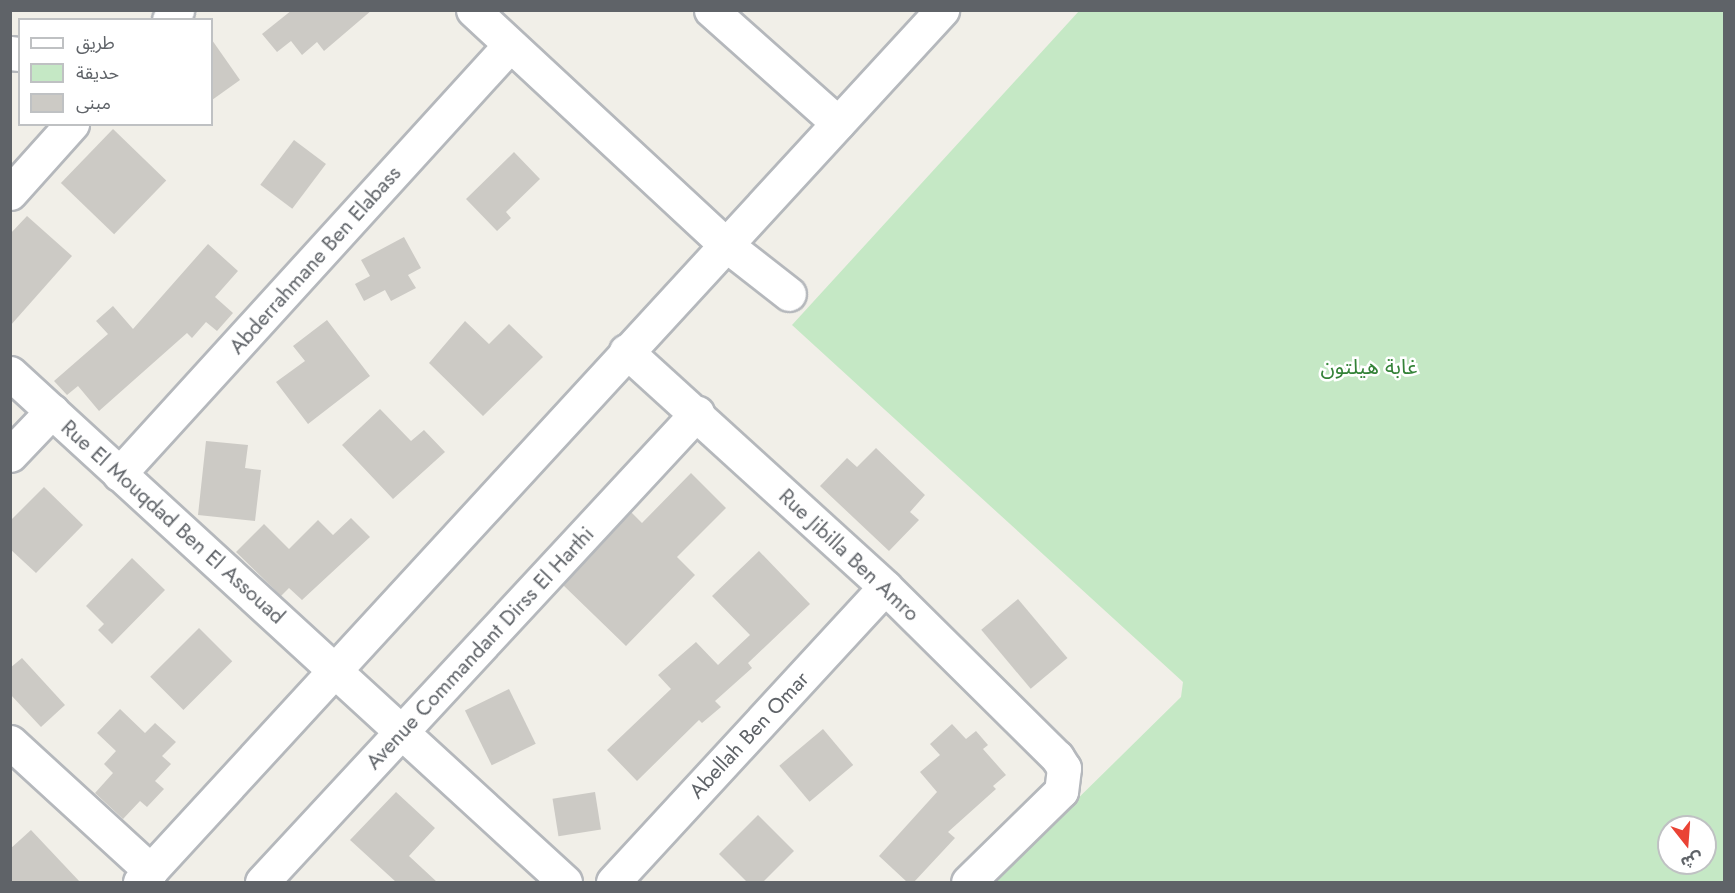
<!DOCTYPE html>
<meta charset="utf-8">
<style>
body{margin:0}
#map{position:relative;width:1735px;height:893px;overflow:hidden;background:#f1efe8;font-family:Jost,"Noto Sans Arabic",sans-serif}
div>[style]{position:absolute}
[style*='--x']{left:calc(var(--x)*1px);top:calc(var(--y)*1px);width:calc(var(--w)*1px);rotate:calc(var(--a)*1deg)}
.green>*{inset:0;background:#c5e8c5}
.building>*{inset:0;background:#cccac5;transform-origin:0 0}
.roads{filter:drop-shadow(2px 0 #b5b8bc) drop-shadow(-2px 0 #b5b8bc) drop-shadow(0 2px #b5b8bc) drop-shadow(0 -2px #b5b8bc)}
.minor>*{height:33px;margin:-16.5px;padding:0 16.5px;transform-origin:16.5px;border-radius:16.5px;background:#fff}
span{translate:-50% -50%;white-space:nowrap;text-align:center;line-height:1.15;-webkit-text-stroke:5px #fff;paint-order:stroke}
.street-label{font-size:21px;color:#5f6368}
.park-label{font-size:21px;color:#348238}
.frame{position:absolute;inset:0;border:12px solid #5f6368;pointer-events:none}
.legend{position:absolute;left:18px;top:18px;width:195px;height:108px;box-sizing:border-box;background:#fff;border:2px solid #bfc1c3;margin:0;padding:8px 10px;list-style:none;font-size:18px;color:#5f6368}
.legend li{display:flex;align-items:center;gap:12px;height:30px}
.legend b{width:30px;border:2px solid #bfc1c3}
.north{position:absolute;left:1657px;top:815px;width:60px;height:60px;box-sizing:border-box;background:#fff;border:2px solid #bfc1c3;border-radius:50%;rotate:163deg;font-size:16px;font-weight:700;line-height:24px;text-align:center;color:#5f6368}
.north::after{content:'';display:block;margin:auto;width:21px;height:27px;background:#ea4335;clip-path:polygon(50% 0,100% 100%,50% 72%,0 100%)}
</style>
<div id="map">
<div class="green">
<i style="clip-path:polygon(evenodd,1079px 11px,1724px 11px,1724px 882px,993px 882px,1181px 697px,1183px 682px,792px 325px,1079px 11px,1669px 827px,1705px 827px,1705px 863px,1669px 863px,1669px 827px)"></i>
</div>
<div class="building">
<i style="clip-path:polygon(292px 10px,372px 10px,324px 51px,317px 42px,302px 55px,291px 41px,277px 52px,262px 34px)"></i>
<i style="clip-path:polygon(212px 40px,240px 80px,212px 100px)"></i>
<i style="left:113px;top:129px;width:74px;height:75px;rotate:44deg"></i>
<i style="left:294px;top:140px;width:40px;height:56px;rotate:37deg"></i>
<i style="clip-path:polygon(514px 152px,540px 179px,506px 212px,511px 218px,497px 231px,466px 199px)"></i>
<i style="clip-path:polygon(27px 216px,72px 256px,10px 326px,10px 234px)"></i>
<i style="clip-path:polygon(404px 237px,421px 268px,408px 275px,416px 288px,391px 301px,385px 290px,364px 301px,355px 284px,370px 276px,361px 260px)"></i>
<i style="clip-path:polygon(208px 244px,238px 271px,215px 297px,233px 313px,217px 331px,206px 322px,192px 338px,187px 333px,99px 411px,78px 386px,67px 395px,54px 381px,108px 334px,96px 321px,113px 306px,133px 329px)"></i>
<i style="clip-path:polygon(327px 320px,370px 376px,308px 424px,276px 382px,305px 361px,293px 346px)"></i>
<i style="clip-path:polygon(465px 321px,489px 344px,509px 324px,543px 357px,483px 416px,429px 363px)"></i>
<i style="clip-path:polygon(380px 409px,411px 441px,424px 430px,445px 452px,393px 499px,342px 445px)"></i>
<i style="clip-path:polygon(206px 441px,248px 445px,245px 468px,261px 470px,255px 521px,198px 515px)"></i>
<i style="clip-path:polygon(876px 448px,925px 495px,910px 512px,919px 520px,889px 551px,820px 486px,847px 458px,857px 467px)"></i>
<i style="clip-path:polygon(691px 473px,726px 508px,677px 557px,695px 575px,626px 646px,563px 585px,631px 512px,642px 523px)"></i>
<i style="clip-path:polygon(44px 487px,83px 525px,36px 573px,10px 549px,10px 521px)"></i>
<i style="clip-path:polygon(351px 518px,370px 537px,302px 600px,289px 588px,281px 596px,236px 552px,264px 524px,289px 549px,318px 520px,333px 535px)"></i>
<i style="clip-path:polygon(759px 551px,810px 604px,748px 663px,752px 668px,715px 701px,721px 707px,702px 723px,699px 720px,637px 781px,607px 750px,671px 689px,658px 675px,696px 642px,718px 665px,750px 635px,712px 596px)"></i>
<i style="clip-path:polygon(132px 558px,165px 590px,112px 644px,98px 630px,104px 624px,86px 606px)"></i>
<i style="left:1018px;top:599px;width:77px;height:48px;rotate:50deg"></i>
<i style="left:199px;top:628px;width:47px;height:69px;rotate:45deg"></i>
<i style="clip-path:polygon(22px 658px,65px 705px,41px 727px,10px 694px,10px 668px)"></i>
<i style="left:509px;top:689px;width:61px;height:49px;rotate:64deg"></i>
<i style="clip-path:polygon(120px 709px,145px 733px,155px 723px,176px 742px,162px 756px,171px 764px,155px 781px,164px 789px,147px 807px,140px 801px,123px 819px,95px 793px,113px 773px,104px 764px,116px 751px,97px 733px)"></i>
<i style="clip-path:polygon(952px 724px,966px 739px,976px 731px,988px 745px,983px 749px,1006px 775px,993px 786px,996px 789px,948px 832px,955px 838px,914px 882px,907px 882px,879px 856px,937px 792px,920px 772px,940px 755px,930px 744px)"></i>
<i style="left:823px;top:729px;width:47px;height:57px;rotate:50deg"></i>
<i style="clip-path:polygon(396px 792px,435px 828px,409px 856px,437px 882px,396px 882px,350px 840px)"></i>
<i style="left:595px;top:792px;width:38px;height:43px;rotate:81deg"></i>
<i style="clip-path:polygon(758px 815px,794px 851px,763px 882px,747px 882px,719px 854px)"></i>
<i style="clip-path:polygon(31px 830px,80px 882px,10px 882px,10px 849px)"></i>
</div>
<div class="roads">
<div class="minor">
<i style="--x:473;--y:10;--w:344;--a:42.9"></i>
<i style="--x:725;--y:244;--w:81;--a:38"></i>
<i style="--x:711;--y:10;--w:170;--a:41.7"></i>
<i style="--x:169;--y:20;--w:13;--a:-51"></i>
<i style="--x:10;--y:53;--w:10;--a:6"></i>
<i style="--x:10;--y:193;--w:93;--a:-48.1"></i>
<i style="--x:626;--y:351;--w:350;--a:42.3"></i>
<i style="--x:885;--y:587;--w:242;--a:44.7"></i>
<i style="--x:1057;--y:757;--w:13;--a:58"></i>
<i style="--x:1064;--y:768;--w:23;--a:97"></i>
<i style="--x:1061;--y:791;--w:130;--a:135.6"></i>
<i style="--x:10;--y:373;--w:753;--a:42.52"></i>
<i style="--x:10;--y:455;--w:61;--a:-46.3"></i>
<i style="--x:119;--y:474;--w:580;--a:-47.65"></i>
<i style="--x:10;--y:742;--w:191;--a:42.5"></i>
<i style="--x:140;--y:882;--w:1185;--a:-47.39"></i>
<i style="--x:262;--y:882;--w:640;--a:-47.15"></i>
<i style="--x:613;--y:882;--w:401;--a:-47.3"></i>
</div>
</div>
<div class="street-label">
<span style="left:315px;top:260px;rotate:-48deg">Abderrahmane Ben Elabass</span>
<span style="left:173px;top:522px;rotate:42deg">Rue El Mouqdad Ben El Assouad</span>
<span style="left:849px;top:555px;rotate:43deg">Rue Jibilla Ben Amro</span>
<span style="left:480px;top:648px;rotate:-47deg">Avenue Commandant Dirss El Harthi</span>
<span style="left:749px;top:735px;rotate:-47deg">Abellah Ben Omar</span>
</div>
<div class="park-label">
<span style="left:1369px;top:367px">غابة هيلتون</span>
</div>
<div class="frame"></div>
<ul class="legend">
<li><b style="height:8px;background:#fff"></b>طريق</li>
<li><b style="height:16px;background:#c5e8c5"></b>حديقة</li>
<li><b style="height:16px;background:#cccac5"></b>مبنى</li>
</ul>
<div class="north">ش</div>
</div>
